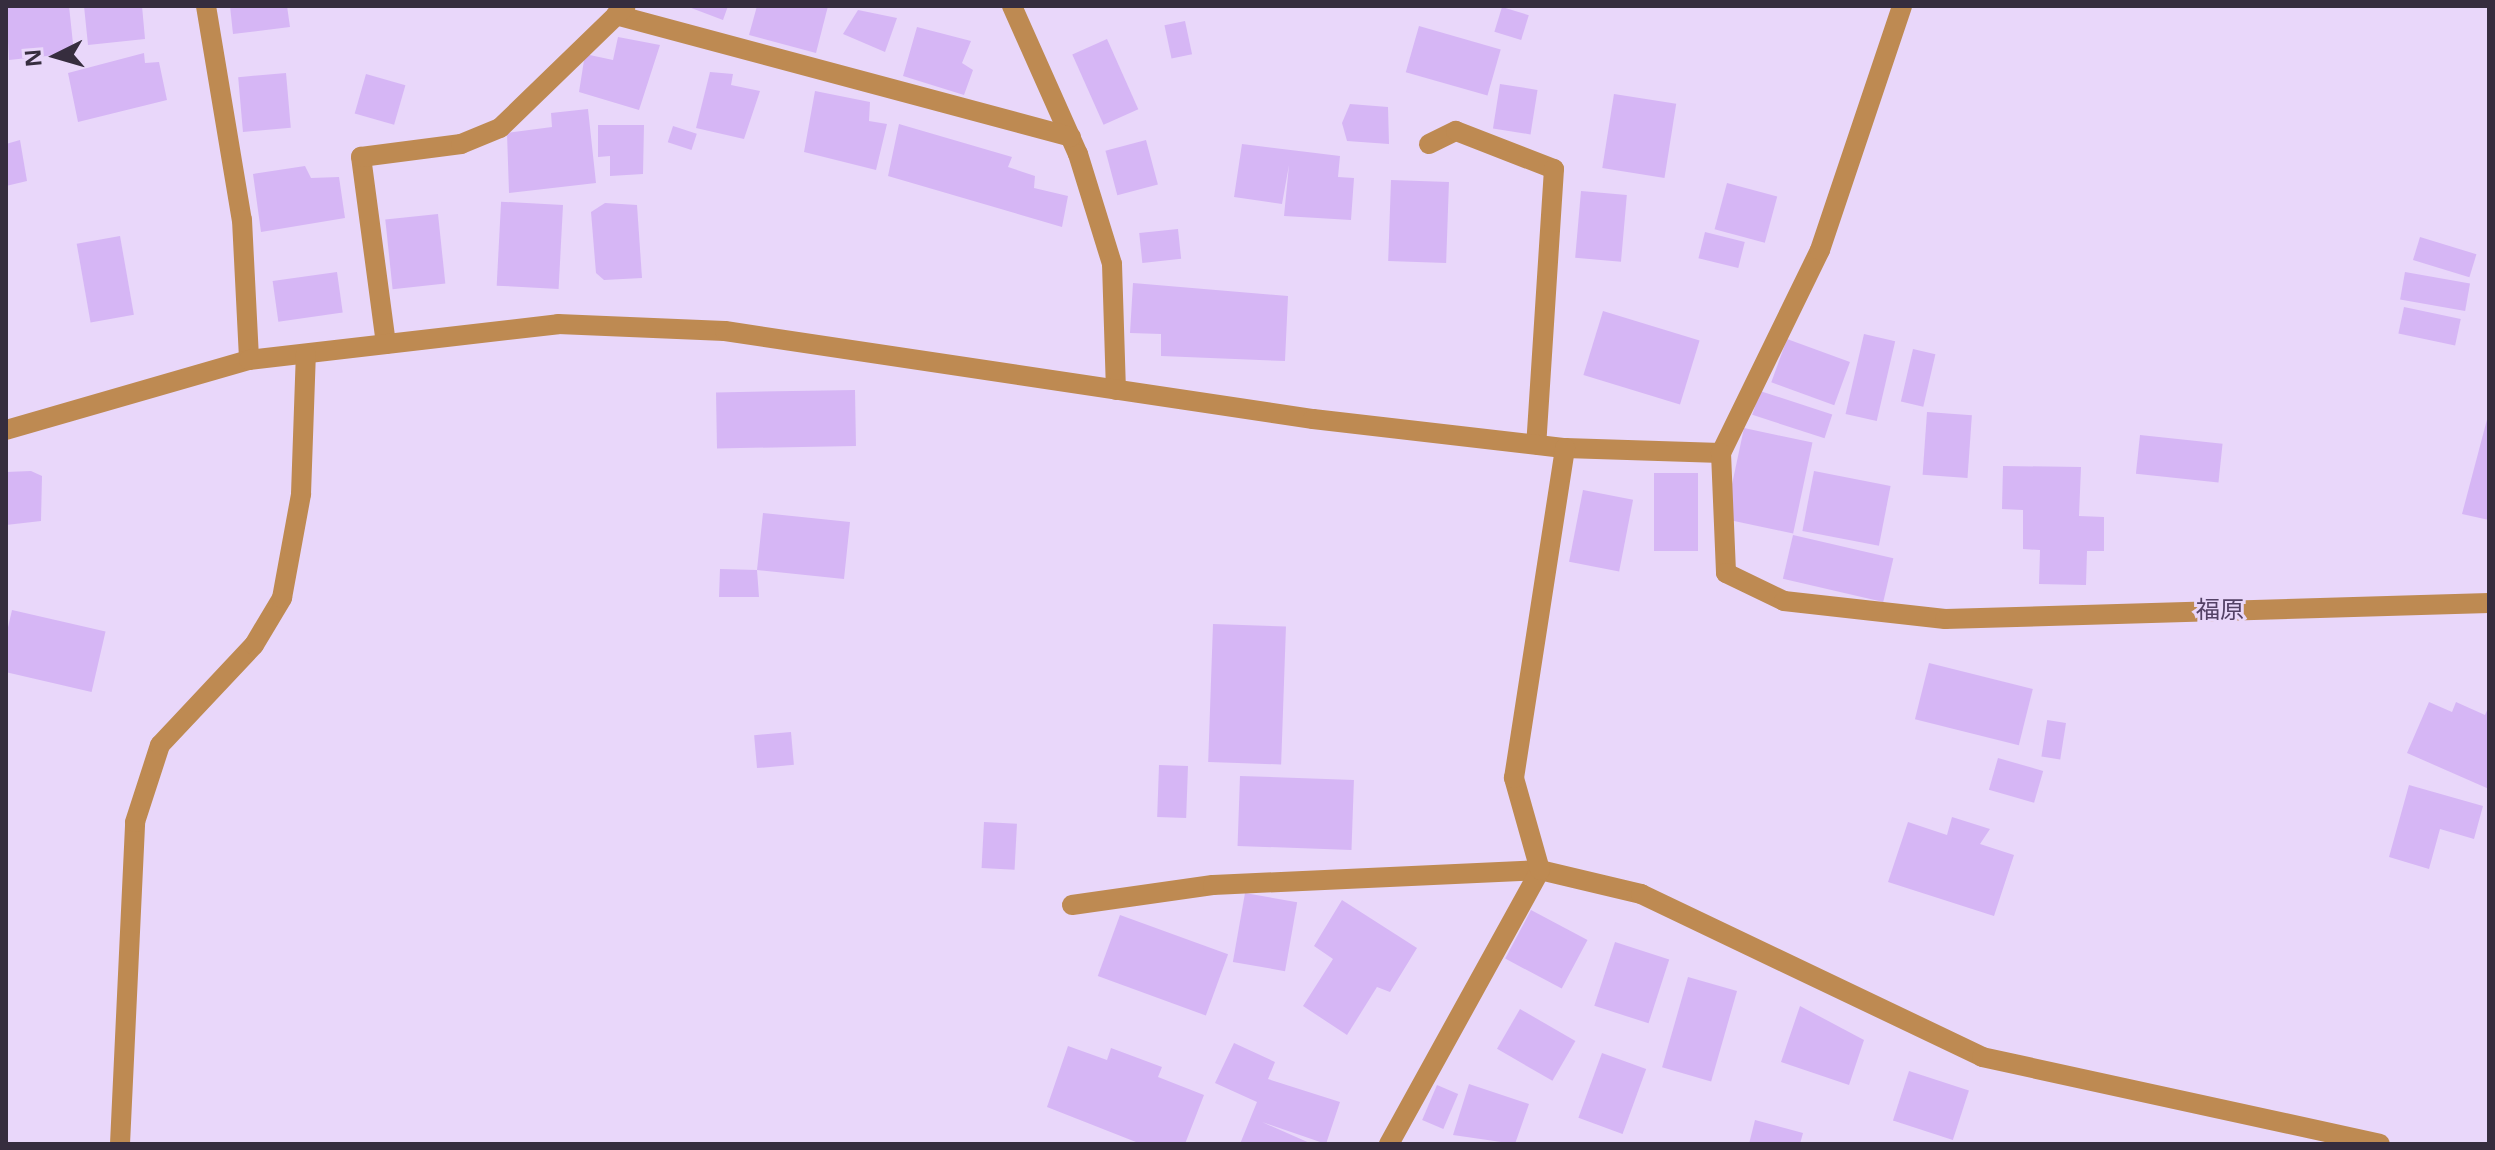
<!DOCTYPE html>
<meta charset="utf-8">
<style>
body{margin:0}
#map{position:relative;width:2495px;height:1150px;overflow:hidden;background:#e9d7fa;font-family:"Open Sans","Noto Sans JP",sans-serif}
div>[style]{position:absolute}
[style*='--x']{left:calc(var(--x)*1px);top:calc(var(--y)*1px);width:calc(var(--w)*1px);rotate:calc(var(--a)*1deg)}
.building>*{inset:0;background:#d6b6f5;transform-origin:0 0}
.street>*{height:20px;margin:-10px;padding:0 10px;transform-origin:10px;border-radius:10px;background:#be8a52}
span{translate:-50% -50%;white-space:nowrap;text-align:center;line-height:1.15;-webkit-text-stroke:6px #e9d7fa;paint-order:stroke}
.neighbourhood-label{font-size:24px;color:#534165}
.frame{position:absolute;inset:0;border:8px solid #362d3e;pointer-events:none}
.north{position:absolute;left:16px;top:16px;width:80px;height:80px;-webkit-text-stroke:6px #e9d7fa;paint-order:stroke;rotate:265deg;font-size:22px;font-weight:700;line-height:32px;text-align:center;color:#362d3e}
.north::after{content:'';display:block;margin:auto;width:28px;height:36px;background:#362d3e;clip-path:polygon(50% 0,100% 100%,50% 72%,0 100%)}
</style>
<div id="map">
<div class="building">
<i style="clip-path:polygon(6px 6px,69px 6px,74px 53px,9px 60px)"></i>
<i style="clip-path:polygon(84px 6px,142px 6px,145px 39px,88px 45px)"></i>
<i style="clip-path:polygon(230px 6px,287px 6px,290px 27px,233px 34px)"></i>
<i style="clip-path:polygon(686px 6px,728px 6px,723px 20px)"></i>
<i style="clip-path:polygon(757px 6px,828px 6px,816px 53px,749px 35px)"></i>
<i style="left:1502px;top:7px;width:28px;height:26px;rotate:17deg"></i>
<i style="clip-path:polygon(858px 10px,897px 18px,885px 52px,843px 34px)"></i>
<i style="left:1185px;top:21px;width:34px;height:21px;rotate:78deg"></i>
<i style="left:1419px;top:26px;width:85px;height:48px;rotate:16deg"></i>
<i style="clip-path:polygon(917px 27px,971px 41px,962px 63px,973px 70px,964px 95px,903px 76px)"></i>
<i style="clip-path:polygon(618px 37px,660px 45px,639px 110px,579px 92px,585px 54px,613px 60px)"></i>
<i style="left:1107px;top:39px;width:77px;height:38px;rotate:66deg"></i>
<i style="clip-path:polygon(144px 53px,145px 63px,159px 62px,167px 100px,78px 122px,68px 73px)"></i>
<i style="clip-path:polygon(710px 72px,733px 74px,731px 85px,760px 91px,744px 139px,696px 128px)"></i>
<i style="left:286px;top:73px;width:55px;height:48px;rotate:85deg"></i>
<i style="left:366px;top:74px;width:41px;height:41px;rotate:16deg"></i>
<i style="left:1500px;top:84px;width:38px;height:45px;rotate:9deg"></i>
<i style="clip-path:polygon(815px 91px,870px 102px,869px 121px,887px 124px,876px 170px,804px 152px)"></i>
<i style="left:1614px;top:94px;width:63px;height:75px;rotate:9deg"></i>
<i style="clip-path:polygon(1350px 104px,1388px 107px,1389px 144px,1347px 141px,1342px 123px)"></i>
<i style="clip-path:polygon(588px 109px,596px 183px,509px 193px,507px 133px,552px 127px,551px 113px)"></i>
<i style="clip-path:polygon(899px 124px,1012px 157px,1008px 167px,1035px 176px,1034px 188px,1068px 196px,1062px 227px,888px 176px)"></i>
<i style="clip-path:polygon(598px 125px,644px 125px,643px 174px,610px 176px,610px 156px,598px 157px)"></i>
<i style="left:673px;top:126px;width:25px;height:17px;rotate:18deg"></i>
<i style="clip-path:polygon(20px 140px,27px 181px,6px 186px,6px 144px)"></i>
<i style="left:1146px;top:140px;width:46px;height:42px;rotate:75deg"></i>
<i style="clip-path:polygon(1242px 144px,1340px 156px,1338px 177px,1354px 178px,1351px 220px,1284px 216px,1289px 165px,1282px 204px,1234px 197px)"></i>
<i style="clip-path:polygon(305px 166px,311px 178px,339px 177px,345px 218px,261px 232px,253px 174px)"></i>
<i style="left:1391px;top:180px;width:58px;height:81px;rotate:2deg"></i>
<i style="left:1727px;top:183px;width:52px;height:48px;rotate:15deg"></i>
<i style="left:1581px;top:191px;width:46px;height:67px;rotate:5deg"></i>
<i style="clip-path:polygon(605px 203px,637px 205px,642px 278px,604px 280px,596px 273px,591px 212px)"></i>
<i style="left:563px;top:205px;width:84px;height:62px;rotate:93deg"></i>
<i style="left:438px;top:214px;width:70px;height:53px;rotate:84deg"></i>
<i style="left:1178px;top:229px;width:30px;height:39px;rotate:84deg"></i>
<i style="left:1705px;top:232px;width:41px;height:27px;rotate:14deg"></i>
<i style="left:120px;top:236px;width:80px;height:44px;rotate:80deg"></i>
<i style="left:2420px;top:237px;width:59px;height:24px;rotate:17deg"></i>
<i style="left:337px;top:272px;width:41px;height:65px;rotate:82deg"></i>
<i style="left:2405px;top:272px;width:66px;height:28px;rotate:10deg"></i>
<i style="clip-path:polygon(1133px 283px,1288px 296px,1285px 361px,1161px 356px,1161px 334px,1130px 333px)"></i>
<i style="left:2404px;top:307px;width:58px;height:27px;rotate:12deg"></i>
<i style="left:1603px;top:311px;width:101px;height:67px;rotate:17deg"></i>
<i style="left:1864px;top:334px;width:32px;height:82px;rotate:13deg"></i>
<i style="left:1787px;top:339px;width:67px;height:46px;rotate:20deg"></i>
<i style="left:1913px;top:349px;width:23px;height:54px;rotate:13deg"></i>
<i style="left:855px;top:390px;width:56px;height:139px;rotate:89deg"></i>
<i style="left:1760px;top:391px;width:76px;height:25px;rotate:18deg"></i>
<i style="left:1927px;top:412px;width:45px;height:63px;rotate:4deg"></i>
<i style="clip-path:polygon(2489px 412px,2489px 520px,2462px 514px)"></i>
<i style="left:1744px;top:428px;width:70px;height:93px;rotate:12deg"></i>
<i style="left:2140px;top:435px;width:83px;height:39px;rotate:6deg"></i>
<i style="clip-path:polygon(2003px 466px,2081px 467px,2079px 516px,2104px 517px,2104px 551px,2087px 551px,2086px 585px,2039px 584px,2040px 550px,2023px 549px,2023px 510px,2002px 509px)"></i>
<i style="clip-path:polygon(31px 471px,42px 476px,41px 521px,6px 525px,6px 472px)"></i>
<i style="left:1814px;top:471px;width:78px;height:61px;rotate:11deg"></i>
<i style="left:1654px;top:473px;width:44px;height:78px"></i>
<i style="left:1583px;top:490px;width:51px;height:73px;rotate:11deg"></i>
<i style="clip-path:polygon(763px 513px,850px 522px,844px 579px,757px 570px,759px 597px,719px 597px,720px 569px,757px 570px)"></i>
<i style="left:1793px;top:535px;width:103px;height:45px;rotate:13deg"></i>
<i style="left:12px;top:610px;width:96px;height:62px;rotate:13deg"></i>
<i style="left:1213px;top:624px;width:73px;height:138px;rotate:2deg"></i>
<i style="left:1929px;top:663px;width:107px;height:58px;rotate:14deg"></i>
<i style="clip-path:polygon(2429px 702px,2452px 712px,2456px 702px,2485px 715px,2489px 706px,2489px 789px,2407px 753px)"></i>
<i style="left:2066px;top:723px;width:37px;height:19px;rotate:99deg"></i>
<i style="left:791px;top:732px;width:33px;height:37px;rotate:85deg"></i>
<i style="left:1998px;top:758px;width:47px;height:33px;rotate:16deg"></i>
<i style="left:1159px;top:765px;width:29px;height:52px;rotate:2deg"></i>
<i style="left:1240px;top:776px;width:114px;height:70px;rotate:2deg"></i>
<i style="clip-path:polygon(2409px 785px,2483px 806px,2474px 839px,2440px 829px,2429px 869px,2389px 857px)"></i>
<i style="clip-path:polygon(1952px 817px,1990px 829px,1980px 844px,2014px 855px,1994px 916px,1888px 882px,1908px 822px,1947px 835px)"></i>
<i style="left:984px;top:822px;width:33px;height:46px;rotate:3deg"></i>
<i style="left:1245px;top:893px;width:53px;height:70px;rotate:10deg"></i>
<i style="clip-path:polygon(1342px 900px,1417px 948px,1390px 992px,1377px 987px,1347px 1035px,1303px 1006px,1333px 959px,1314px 946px)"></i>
<i style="left:1531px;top:910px;width:64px;height:55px;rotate:28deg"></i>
<i style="left:1120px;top:915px;width:115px;height:65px;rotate:20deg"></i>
<i style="left:1615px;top:942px;width:57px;height:67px;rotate:18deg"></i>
<i style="left:1688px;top:977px;width:51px;height:94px;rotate:16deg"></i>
<i style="clip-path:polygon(1800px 1006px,1864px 1040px,1849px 1085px,1781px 1062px)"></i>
<i style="left:1520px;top:1009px;width:64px;height:46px;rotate:30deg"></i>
<i style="clip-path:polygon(1234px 1043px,1275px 1062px,1268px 1079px,1340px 1102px,1326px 1144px,1262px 1122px,1312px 1144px,1240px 1144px,1257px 1102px,1215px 1083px)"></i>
<i style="clip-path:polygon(1068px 1046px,1107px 1060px,1111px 1048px,1162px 1067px,1158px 1077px,1204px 1095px,1185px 1144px,1141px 1144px,1047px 1107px)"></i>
<i style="left:1602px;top:1053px;width:47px;height:69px;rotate:20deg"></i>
<i style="left:1909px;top:1071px;width:63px;height:52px;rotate:18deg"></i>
<i style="clip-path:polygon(1469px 1084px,1529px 1104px,1515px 1144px,1453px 1135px)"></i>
<i style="left:1437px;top:1085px;width:23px;height:38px;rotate:23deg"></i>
<i style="clip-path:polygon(1755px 1120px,1803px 1133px,1800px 1144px,1749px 1144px)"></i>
</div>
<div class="street">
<i style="--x:206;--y:6;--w:217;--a:80.5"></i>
<i style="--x:242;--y:220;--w:140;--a:87.1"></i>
<i style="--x:1012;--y:6;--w:162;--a:66"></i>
<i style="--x:1078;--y:154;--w:115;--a:72.8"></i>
<i style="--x:1112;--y:264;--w:126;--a:88.2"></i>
<i style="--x:616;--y:15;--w:471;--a:15"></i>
<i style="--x:1429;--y:144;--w:30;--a:-26"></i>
<i style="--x:1456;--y:131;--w:105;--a:21.2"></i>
<i style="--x:1554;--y:169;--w:276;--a:93.7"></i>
<i style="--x:386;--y:344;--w:189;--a:-97.6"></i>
<i style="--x:361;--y:157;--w:101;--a:-7.4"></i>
<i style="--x:461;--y:144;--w:42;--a:-22.3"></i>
<i style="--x:500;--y:128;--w:175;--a:-44.1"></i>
<i style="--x:6;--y:430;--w:253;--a:-16.1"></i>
<i style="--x:249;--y:360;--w:311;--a:-6.6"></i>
<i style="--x:558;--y:324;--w:167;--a:2.4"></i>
<i style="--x:725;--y:331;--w:595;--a:8.51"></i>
<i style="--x:1313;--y:419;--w:254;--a:6.6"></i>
<i style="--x:1565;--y:448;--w:156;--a:1.8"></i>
<i style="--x:1721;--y:453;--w:226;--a:-64"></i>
<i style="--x:1820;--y:250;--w:257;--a:-71.4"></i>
<i style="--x:1721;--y:453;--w:120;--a:87.6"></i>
<i style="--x:1726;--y:573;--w:64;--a:25.8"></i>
<i style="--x:1784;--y:601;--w:162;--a:6.4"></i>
<i style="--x:1945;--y:619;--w:544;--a:-1.68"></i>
<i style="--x:1072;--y:905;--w:142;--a:-8.1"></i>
<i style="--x:1213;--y:885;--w:327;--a:-2.6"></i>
<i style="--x:1540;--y:870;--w:104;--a:13.4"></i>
<i style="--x:1641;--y:894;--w:378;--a:25.5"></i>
<i style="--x:1982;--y:1057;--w:407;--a:12.3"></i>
<i style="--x:120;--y:1144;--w:322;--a:-87.3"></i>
<i style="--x:135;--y:822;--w:81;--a:-72"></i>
<i style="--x:160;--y:745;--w:137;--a:-46.8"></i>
<i style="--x:254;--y:645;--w:55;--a:-59.2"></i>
<i style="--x:282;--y:598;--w:106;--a:-79.6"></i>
<i style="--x:301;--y:494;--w:140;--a:-88"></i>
<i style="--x:1389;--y:1144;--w:313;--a:-61.1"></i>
<i style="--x:1540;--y:870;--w:96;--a:-105.8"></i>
<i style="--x:1514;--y:778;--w:334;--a:-81.2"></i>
</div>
<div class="neighbourhood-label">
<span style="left:2220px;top:609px">福原</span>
</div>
<div class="frame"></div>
<div class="north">N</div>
</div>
